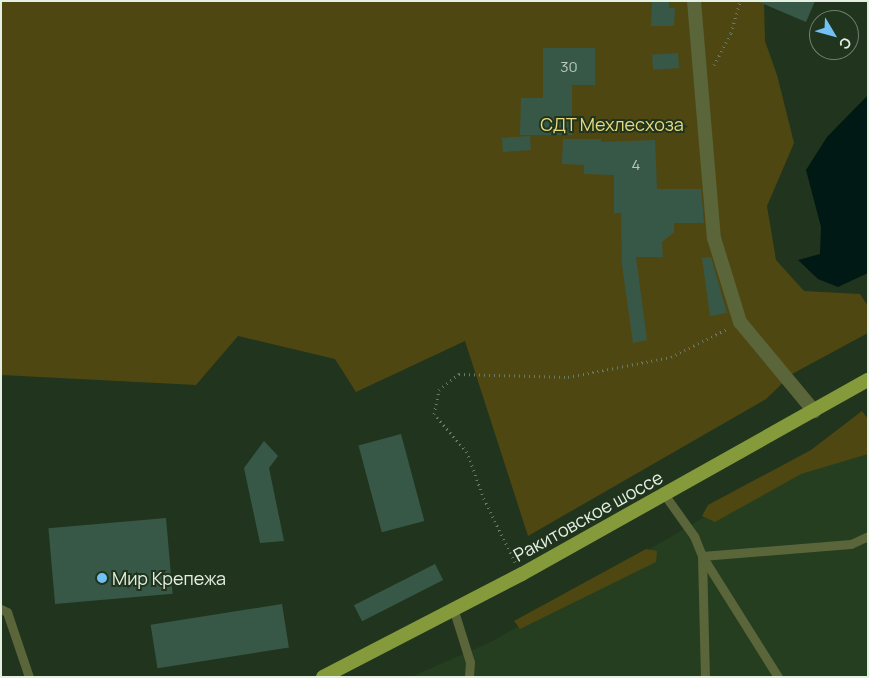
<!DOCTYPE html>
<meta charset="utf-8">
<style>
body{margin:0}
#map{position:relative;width:869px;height:678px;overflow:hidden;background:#21341d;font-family:Manrope,sans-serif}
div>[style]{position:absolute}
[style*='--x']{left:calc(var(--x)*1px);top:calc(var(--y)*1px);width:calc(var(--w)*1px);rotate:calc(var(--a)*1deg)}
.built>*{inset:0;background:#253e20}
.green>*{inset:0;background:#4f4711}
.water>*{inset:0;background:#001914}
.building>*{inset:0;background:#385847;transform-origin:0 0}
.path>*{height:3px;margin-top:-1.5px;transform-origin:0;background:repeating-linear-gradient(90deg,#697a66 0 1px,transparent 0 5px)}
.service>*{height:9px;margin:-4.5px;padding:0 4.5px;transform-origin:4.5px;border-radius:4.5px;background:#5a653a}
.minor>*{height:14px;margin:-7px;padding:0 7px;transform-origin:7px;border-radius:7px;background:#5a653a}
.primary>*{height:14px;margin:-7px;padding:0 7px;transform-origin:7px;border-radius:7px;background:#859a3b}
.dots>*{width:14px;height:14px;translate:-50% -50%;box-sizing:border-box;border:2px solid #21341d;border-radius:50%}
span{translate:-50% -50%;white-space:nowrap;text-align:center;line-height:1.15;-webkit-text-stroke:4px #21341d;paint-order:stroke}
.number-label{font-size:15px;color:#b9caba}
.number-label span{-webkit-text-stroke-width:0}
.park-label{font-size:18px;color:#e8d97c}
.street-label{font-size:18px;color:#e4f0e1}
.poi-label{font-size:18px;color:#e4f0e1}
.left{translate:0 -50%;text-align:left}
.frame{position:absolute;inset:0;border:2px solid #e4f0e1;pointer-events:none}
.north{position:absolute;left:809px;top:10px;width:50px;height:50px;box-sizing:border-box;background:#21341d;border:1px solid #6f7f6b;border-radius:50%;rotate:127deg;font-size:14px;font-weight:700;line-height:20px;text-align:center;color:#e4f0e1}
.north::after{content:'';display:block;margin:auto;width:18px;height:22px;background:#71c1f5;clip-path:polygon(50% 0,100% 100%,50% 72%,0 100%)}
</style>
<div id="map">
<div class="built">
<i style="clip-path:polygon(868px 421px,868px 677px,411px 677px,493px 641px)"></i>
</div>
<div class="green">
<i style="clip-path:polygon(1px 1px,764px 1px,765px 41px,777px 75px,794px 143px,767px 206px,776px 260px,804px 291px,860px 294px,868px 306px,868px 333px,792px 374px,766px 399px,528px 536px,465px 341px,356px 392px,335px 359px,238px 336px,196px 385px,1px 375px)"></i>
<i style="clip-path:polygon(862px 411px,868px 419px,868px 454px,801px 474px,715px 522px,702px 516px,708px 505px,811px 450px)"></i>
<i style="clip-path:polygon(646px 549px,657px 551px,656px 562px,520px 629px,514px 621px)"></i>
</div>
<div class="water">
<i style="clip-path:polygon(868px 95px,868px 273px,838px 287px,818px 279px,798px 260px,820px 254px,821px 227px,806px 170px,827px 137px)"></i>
</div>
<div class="building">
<i style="clip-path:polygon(652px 1px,669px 1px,669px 8px,675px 8px,674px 26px,651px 26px)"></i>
<i style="clip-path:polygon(757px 1px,815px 1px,806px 22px)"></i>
<i style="clip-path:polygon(543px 48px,595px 48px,595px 85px,572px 85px,572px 135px,520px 135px,521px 98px,543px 98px)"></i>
<i style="left:678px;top:53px;width:15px;height:26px;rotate:86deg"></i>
<i style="left:530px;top:136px;width:14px;height:28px;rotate:86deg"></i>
<i style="clip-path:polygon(563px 139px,601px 139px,601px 142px,655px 140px,657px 189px,701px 189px,704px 223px,674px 223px,674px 232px,662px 242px,663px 257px,636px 257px,647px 340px,633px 343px,622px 265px,621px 213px,614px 213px,614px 175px,584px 174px,584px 165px,562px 164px)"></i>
<i style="clip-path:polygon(711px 257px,727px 313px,710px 316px,702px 258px)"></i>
<i style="left:401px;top:434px;width:90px;height:44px;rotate:75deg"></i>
<i style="clip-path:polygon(264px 441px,278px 456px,269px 468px,284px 541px,260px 543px,244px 468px)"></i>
<i style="left:166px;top:518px;width:76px;height:118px;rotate:85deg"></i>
<i style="left:435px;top:564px;width:18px;height:91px;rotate:63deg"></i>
<i style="left:282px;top:604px;width:44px;height:133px;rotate:81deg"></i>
</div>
<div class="path">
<i style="--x:714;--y:65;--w:36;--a:-62"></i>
<i style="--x:731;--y:33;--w:33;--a:-74"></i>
<i style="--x:515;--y:562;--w:70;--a:-116.2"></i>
<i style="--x:484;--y:499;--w:50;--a:-109.9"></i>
<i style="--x:467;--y:452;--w:50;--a:-131"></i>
<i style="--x:434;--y:414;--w:25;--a:-78"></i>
<i style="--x:439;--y:390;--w:26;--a:-39"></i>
<i style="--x:459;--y:374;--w:109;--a:1.6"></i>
<i style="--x:568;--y:377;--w:105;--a:-11"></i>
<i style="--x:671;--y:357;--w:65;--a:-26.6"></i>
</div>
<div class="service">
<i style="--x:664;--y:494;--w:52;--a:54.5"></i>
<i style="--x:694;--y:536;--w:22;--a:68"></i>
<i style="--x:702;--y:556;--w:121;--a:88.6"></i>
<i style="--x:1;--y:609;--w:7;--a:27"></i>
<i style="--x:7;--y:612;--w:69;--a:71.3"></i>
<i style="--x:454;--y:611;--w:53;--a:72.6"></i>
<i style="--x:470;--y:662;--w:15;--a:94"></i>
<i style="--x:778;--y:677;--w:143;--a:-122.1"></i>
<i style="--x:702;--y:556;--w:149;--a:-4.6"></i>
<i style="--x:851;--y:544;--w:19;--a:-25"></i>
</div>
<div class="minor">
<i style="--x:694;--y:1;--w:238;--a:85.2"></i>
<i style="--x:714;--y:238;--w:88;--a:72.8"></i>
<i style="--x:740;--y:322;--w:116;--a:50.3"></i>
</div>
<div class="primary">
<i style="--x:323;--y:677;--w:224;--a:-27.4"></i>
<i style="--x:522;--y:574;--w:397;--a:-29.3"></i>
</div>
<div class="dots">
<i style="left:102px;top:578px;background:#71c1f5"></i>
</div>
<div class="number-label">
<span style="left:569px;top:67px">30</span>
<span style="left:636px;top:165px">4</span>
</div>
<div class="park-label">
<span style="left:612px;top:124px">СДТ Мехлесхоза</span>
</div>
<div class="street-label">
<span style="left:588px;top:516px;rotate:-29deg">Ракитовское шоссе</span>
</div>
<div class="poi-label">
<span class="left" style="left:112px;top:578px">Мир Крепежа</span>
</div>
<div class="frame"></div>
<div class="north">С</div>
</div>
